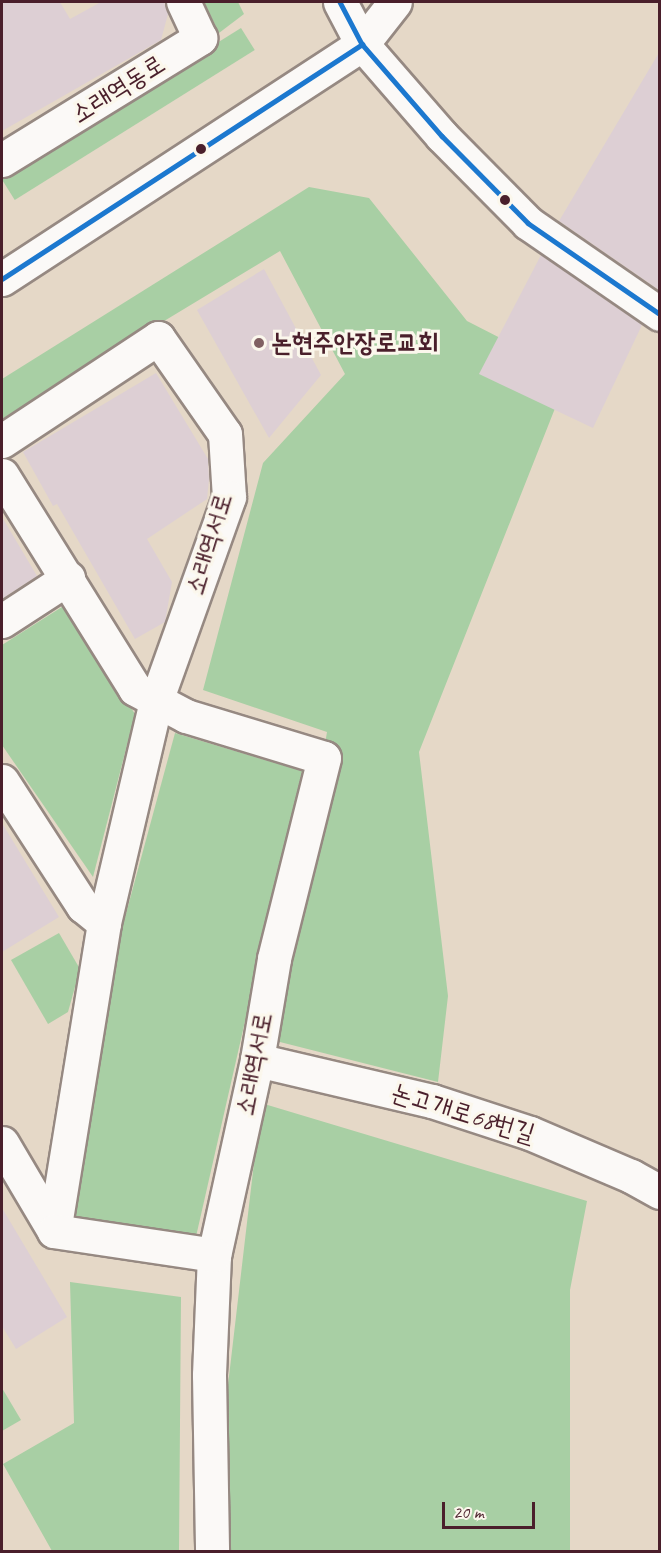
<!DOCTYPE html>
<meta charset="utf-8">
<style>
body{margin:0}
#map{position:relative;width:661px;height:1553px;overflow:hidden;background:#e5d8c7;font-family:Caveat,"Poor Story",sans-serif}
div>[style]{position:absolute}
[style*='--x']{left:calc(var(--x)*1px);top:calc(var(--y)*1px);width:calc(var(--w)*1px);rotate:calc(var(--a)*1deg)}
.green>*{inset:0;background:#a8cfa4;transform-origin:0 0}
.building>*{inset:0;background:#ddcfd4}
.roads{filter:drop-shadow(2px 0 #968982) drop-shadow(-2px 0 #968982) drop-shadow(0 2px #968982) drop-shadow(0 -2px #968982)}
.minor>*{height:33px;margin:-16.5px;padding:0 16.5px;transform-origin:16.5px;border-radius:16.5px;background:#fbf9f7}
.bus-1>*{height:4.5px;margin:-2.25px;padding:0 2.25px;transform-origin:2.25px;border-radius:2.25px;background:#1c78cf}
.dots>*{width:16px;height:16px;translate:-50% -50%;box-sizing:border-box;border:3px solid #fbf7ec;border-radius:50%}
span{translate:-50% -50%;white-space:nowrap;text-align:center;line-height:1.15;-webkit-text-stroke:6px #fbf7ec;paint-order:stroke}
.street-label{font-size:26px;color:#4a1f2b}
.poi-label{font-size:26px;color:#4a1f2b;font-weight:700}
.left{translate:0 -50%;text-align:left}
.frame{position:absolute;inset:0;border:3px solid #4a1f2b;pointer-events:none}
.scale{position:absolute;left:442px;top:1502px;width:93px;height:27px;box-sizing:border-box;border:3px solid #4a1f2b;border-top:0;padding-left:8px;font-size:18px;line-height:21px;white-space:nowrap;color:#4a1f2b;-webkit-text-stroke:4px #fbf7ec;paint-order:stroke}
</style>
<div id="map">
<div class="green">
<i style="clip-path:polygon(204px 2px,238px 2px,244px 14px,219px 33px)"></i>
<i style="left:241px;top:28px;width:26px;height:283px;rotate:58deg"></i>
<i style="clip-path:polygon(309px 187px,369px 198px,467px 321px,569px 373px,419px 752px,448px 996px,438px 1082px,276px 1041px,327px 732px,203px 690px,263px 463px,345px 374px,280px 251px,2px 419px,2px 379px)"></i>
<i style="clip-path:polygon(65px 605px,135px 714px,93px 877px,2px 745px,2px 645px)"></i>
<i style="clip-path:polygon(175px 733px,302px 771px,195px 1241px,75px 1221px,121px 932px)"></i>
<i style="clip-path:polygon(59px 933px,80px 969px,68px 1012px,48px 1024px,11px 960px)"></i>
<i style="clip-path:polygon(261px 1103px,587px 1201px,570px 1290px,570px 1551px,227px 1552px,226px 1402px)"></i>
<i style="clip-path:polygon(70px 1282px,181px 1297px,179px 1551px,52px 1551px,3px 1464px,74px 1423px)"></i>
<i style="clip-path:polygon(2px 1388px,21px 1420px,2px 1431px)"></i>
</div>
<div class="building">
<i style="clip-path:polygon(2px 2px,60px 2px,70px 19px,101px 2px,164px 2px,168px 14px,161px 40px,2px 131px)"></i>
<i style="clip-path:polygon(660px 51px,660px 289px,659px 290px,559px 221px)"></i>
<i style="clip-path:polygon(541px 255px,642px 325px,593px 428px,479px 374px)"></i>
<i style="clip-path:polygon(264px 269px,321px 375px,269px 438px,197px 310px)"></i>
<i style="clip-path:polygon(156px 373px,208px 459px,209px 479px,207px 499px,147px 539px,172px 582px,165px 622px,135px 639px,57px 504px,53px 506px,23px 452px)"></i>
<i style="clip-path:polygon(2px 517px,37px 576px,2px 599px)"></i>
<i style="clip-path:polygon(2px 823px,59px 917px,2px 952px)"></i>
<i style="clip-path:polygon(2px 1208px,67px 1317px,16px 1349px,2px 1326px)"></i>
</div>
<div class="roads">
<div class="minor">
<i style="--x:340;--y:2;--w:47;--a:62.4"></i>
<i style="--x:362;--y:44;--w:122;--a:49"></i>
<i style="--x:442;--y:136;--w:122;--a:45.3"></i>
<i style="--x:528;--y:223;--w:160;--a:34.6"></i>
<i style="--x:2;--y:160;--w:233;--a:-31.6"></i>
<i style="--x:200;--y:38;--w:40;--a:-115"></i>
<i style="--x:2;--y:279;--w:430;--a:-33.1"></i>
<i style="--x:362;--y:44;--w:53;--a:-51.8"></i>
<i style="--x:2;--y:441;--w:187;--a:-33.4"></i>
<i style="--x:158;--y:338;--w:117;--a:55.1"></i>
<i style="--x:225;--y:434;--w:63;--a:86.4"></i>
<i style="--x:229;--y:497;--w:217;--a:109.7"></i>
<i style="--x:156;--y:701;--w:228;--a:103.2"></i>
<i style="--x:2;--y:475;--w:252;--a:58.1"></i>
<i style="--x:135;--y:689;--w:58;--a:27.9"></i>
<i style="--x:186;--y:716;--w:144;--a:16.9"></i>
<i style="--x:324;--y:758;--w:207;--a:104"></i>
<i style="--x:274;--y:959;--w:102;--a:99.6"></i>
<i style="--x:257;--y:1060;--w:200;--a:102.4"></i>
<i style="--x:214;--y:1255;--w:120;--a:92.4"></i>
<i style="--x:209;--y:1375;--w:177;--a:89"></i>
<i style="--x:2;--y:621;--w:79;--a:-33.1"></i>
<i style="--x:2;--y:781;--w:149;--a:57.1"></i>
<i style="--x:83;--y:906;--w:27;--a:39"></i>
<i style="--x:104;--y:923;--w:312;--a:99.2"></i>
<i style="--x:257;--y:1060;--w:180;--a:13.2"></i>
<i style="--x:432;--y:1101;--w:103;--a:18.1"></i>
<i style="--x:530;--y:1133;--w:110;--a:23.1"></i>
<i style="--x:631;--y:1176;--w:33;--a:29"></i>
<i style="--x:2;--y:1143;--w:102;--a:59.4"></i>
<i style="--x:54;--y:1231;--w:162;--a:8.5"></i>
</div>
</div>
<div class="bus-1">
<i style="--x:340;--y:2;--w:47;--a:62.4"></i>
<i style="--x:362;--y:44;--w:122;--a:49"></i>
<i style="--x:442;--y:136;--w:122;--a:45.3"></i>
<i style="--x:528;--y:223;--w:160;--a:34.6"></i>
<i style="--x:2;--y:279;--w:430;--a:-33.1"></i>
</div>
<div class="dots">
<i style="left:201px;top:149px;background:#4a1f2b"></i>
<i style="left:505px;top:200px;background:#4a1f2b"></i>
<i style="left:259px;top:343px;background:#806062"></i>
</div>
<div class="street-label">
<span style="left:118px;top:89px;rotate:-32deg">소래역동로</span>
<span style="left:209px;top:544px;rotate:-73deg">소래역서로</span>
<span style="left:254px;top:1064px;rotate:-79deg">소래역서로</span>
<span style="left:463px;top:1113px;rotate:17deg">논고개로68번길</span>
</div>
<div class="poi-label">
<span class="left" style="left:271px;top:343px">논현주안장로교회</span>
</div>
<div class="frame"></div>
<div class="scale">20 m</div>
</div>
